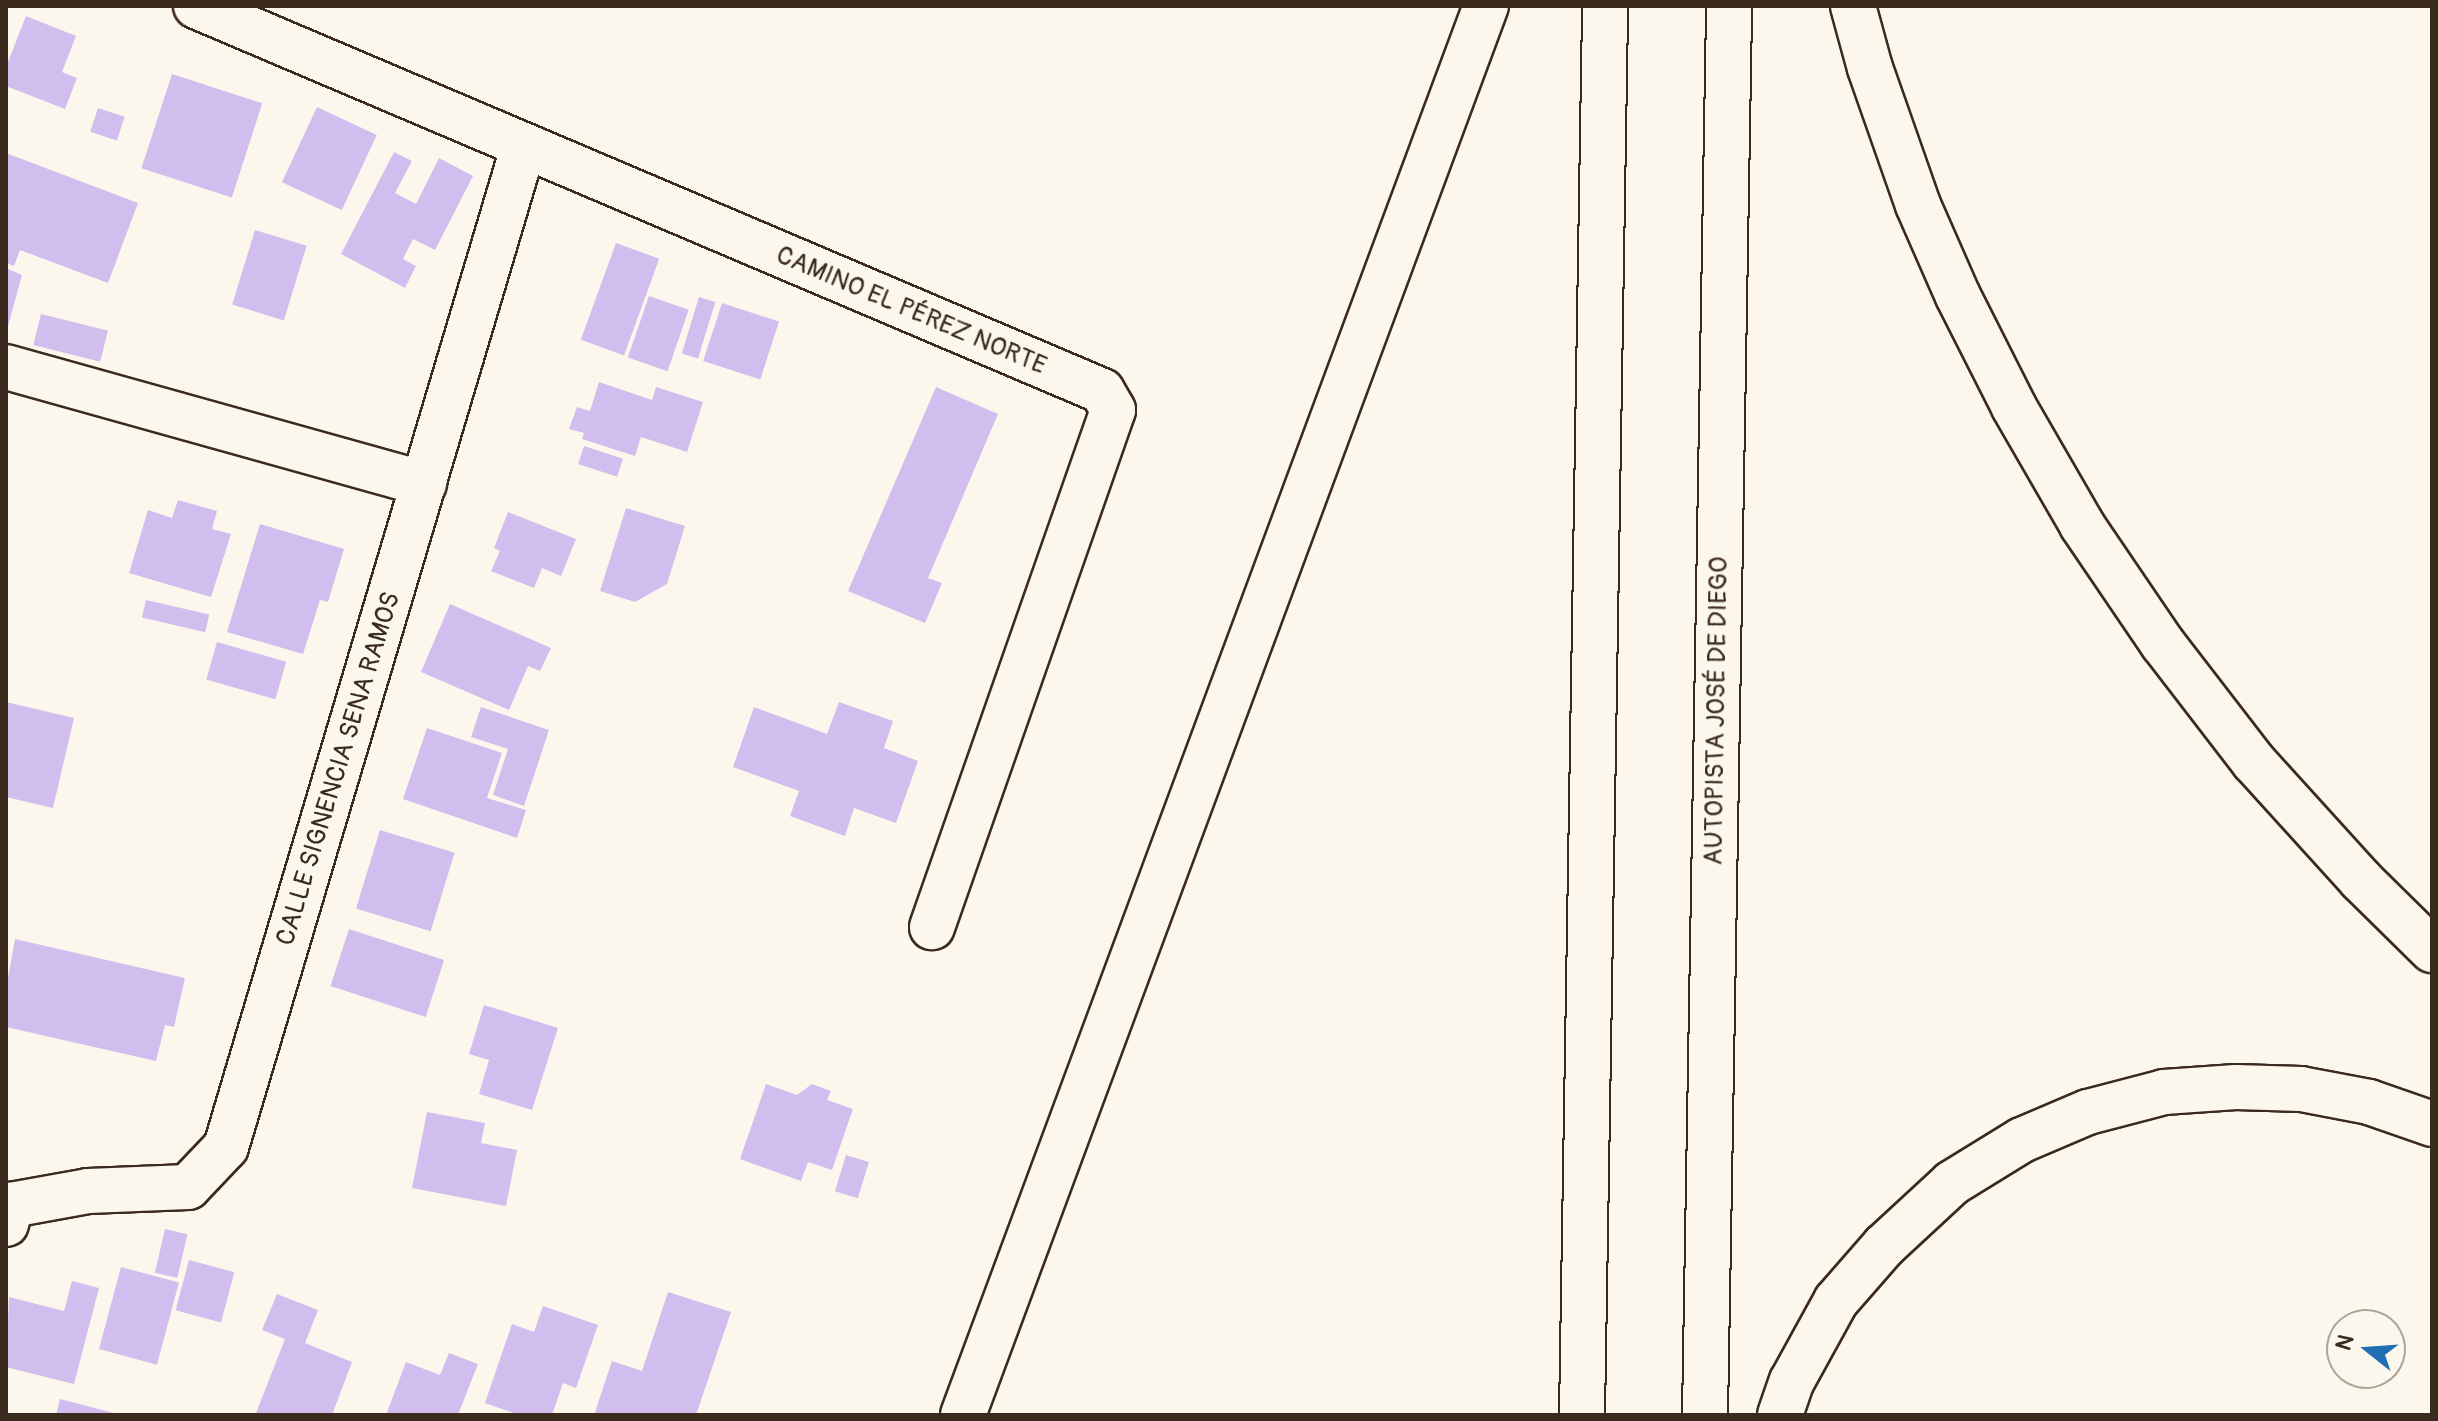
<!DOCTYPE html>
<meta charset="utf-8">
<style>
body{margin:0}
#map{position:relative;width:2438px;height:1421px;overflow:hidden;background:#fbf7ec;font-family:Pangolin,sans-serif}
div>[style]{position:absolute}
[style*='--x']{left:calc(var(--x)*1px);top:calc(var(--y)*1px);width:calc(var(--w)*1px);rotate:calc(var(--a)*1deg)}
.building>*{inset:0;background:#d2beee;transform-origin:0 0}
.roads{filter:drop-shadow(2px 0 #3b2a1e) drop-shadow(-2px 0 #3b2a1e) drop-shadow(0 2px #3b2a1e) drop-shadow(0 -2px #3b2a1e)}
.minor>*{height:44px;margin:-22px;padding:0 22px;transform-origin:22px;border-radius:22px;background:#fbf7ec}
.motorway>*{height:44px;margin:-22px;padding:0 22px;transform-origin:22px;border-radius:22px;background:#fbf7ec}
span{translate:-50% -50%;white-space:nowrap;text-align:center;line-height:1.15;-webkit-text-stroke:7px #fbf7ec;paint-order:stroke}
.street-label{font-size:26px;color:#3b2a1e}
.frame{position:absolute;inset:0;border:8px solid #3b2a1e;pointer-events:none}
.north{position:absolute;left:2326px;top:1309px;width:80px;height:80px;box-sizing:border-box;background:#fbf7ec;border:2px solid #aea59a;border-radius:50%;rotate:287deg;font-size:22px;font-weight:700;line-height:32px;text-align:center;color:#3b2a1e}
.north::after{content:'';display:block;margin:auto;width:28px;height:36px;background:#1f6fb2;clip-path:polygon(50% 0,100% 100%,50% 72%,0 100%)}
</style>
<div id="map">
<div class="building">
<i style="clip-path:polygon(26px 16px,76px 36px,62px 72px,77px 78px,65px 109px,6px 86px,6px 67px)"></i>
<i style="left:172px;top:74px;width:95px;height:99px;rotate:18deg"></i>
<i style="left:317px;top:107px;width:66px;height:83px;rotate:25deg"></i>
<i style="left:98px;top:108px;width:28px;height:25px;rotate:18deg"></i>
<i style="clip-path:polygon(394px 152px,412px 161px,395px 193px,416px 204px,439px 158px,473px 176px,435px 250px,413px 239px,403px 259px,416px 266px,405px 288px,341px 254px)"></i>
<i style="clip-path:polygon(6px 153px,138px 203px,108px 283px,20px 250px,14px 266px,6px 263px)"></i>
<i style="left:255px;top:230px;width:54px;height:78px;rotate:17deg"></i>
<i style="left:616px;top:243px;width:46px;height:103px;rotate:20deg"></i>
<i style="clip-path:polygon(6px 268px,22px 275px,7px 330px,6px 330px)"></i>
<i style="left:649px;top:296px;width:42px;height:65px;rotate:19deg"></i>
<i style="left:699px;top:297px;width:17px;height:59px;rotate:17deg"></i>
<i style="left:722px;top:303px;width:60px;height:61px;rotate:18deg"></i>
<i style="left:41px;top:314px;width:69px;height:32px;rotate:14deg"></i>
<i style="clip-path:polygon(599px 382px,652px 400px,656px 387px,703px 402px,687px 452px,641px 437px,635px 456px,582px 439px,584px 433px,569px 429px,577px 407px,590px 411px)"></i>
<i style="clip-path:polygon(936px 387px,998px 414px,928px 578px,942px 583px,925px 623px,848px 591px)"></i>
<i style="left:584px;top:446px;width:41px;height:19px;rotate:18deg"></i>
<i style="clip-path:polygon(178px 500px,217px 511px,212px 529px,231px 534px,211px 597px,129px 573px,148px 510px,172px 518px)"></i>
<i style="clip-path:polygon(626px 508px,685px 526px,667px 584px,635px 602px,600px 591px)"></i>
<i style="clip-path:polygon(508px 512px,576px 539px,561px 576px,542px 568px,534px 588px,491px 571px,500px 551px,494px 548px)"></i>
<i style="clip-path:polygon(260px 524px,344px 549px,328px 602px,320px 600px,303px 654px,227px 632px)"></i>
<i style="left:146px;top:600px;width:65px;height:18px;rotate:13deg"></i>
<i style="clip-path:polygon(450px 604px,551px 648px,540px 671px,528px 666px,509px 710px,421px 672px)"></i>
<i style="left:217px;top:642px;width:72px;height:39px;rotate:16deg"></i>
<i style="clip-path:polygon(6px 702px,74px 718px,53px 808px,6px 797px)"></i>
<i style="clip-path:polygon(839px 702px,893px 721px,884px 748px,918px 761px,896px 823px,854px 808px,845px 836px,790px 816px,799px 791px,733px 767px,754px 707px,827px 734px)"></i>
<i style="clip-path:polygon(481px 707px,549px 730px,524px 806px,493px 795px,508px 749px,471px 737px)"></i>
<i style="clip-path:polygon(427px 728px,502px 753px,487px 798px,526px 810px,517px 838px,403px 799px)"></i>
<i style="left:380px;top:830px;width:78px;height:82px;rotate:17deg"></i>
<i style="left:349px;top:929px;width:100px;height:60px;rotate:18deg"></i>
<i style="clip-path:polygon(15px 939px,185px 978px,174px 1027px,165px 1025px,156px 1061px,6px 1027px,6px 989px)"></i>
<i style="clip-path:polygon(484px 1005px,558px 1028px,532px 1110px,479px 1094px,489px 1060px,469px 1054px)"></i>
<i style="clip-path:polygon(766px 1084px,797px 1095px,812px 1084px,831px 1091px,827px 1100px,853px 1109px,832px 1170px,808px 1162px,801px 1181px,740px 1159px)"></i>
<i style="clip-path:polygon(427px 1112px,485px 1123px,481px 1143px,517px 1150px,506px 1206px,412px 1188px)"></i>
<i style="left:846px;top:1155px;width:24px;height:38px;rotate:17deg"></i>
<i style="left:165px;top:1229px;width:23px;height:45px;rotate:13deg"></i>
<i style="left:189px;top:1260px;width:47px;height:52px;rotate:15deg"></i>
<i style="left:121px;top:1267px;width:60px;height:85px;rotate:15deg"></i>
<i style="clip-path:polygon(72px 1281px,99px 1288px,74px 1384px,6px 1367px,9px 1297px,64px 1311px)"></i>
<i style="clip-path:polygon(668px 1292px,731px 1312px,696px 1415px,594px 1415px,612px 1361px,642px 1371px)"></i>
<i style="clip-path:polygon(277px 1294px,318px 1310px,305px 1343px,352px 1362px,332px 1415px,256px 1413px,285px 1339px,262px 1330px)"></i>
<i style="clip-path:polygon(543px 1306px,598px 1325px,576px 1388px,563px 1383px,552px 1415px,519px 1415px,485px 1403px,512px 1324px,534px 1332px)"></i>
<i style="clip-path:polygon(449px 1353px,478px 1364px,458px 1415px,386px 1415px,406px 1362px,440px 1375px)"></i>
<i style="clip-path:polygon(60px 1399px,118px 1414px,117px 1415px,56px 1415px)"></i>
</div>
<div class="roads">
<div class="minor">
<i style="--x:196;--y:6;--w:984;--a:23.02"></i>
<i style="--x:1102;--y:391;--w:22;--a:60"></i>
<i style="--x:1113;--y:410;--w:548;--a:109.29"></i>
<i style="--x:6;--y:367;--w:434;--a:15.6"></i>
<i style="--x:6;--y:1224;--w:20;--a:-75"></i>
<i style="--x:11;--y:1205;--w:78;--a:-10.3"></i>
<i style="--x:88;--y:1191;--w:100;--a:-2.3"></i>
<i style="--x:188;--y:1187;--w:55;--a:-46.5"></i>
<i style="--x:226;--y:1147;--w:1042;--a:-73.44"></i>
</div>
<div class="motorway">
<i style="--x:1853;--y:6;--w:64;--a:74.7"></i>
<i style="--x:1870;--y:68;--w:145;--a:70.7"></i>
<i style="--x:1918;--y:205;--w:99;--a:66.3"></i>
<i style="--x:1958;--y:296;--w:124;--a:63.2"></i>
<i style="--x:2014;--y:407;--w:136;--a:60"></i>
<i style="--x:2082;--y:525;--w:144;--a:55.8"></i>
<i style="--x:2163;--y:644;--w:149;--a:52.4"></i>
<i style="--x:2254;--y:762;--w:159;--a:47.8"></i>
<i style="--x:2361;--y:880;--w:100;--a:44.6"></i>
<i style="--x:963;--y:1415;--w:1503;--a:-69.64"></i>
<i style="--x:1582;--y:1415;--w:1409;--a:-89.06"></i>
<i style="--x:1705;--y:1415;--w:1409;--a:-89.02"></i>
<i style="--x:1780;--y:1415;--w:36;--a:-71"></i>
<i style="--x:1792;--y:1381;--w:91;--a:-61.2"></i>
<i style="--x:1836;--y:1301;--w:73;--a:-48.9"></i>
<i style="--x:1884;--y:1246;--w:93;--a:-42.8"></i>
<i style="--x:1952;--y:1183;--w:82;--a:-31.6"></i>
<i style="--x:2022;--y:1140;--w:72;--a:-23"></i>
<i style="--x:2088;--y:1112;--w:79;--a:-14.7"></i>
<i style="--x:2164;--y:1092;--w:72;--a:-4"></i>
<i style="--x:2236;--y:1087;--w:65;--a:1.8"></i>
<i style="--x:2301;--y:1089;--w:69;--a:10.8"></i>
<i style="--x:2369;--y:1102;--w:67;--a:19.2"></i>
</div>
</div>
<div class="street-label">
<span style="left:911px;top:311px;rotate:23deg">CAMINO EL PÉREZ NORTE</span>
<span style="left:1717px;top:711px;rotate:-89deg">AUTOPISTA JOSÉ DE DIEGO</span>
<span style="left:339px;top:769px;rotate:-73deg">CALLE SIGNENCIA SENA RAMOS</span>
</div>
<div class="frame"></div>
<div class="north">N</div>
</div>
